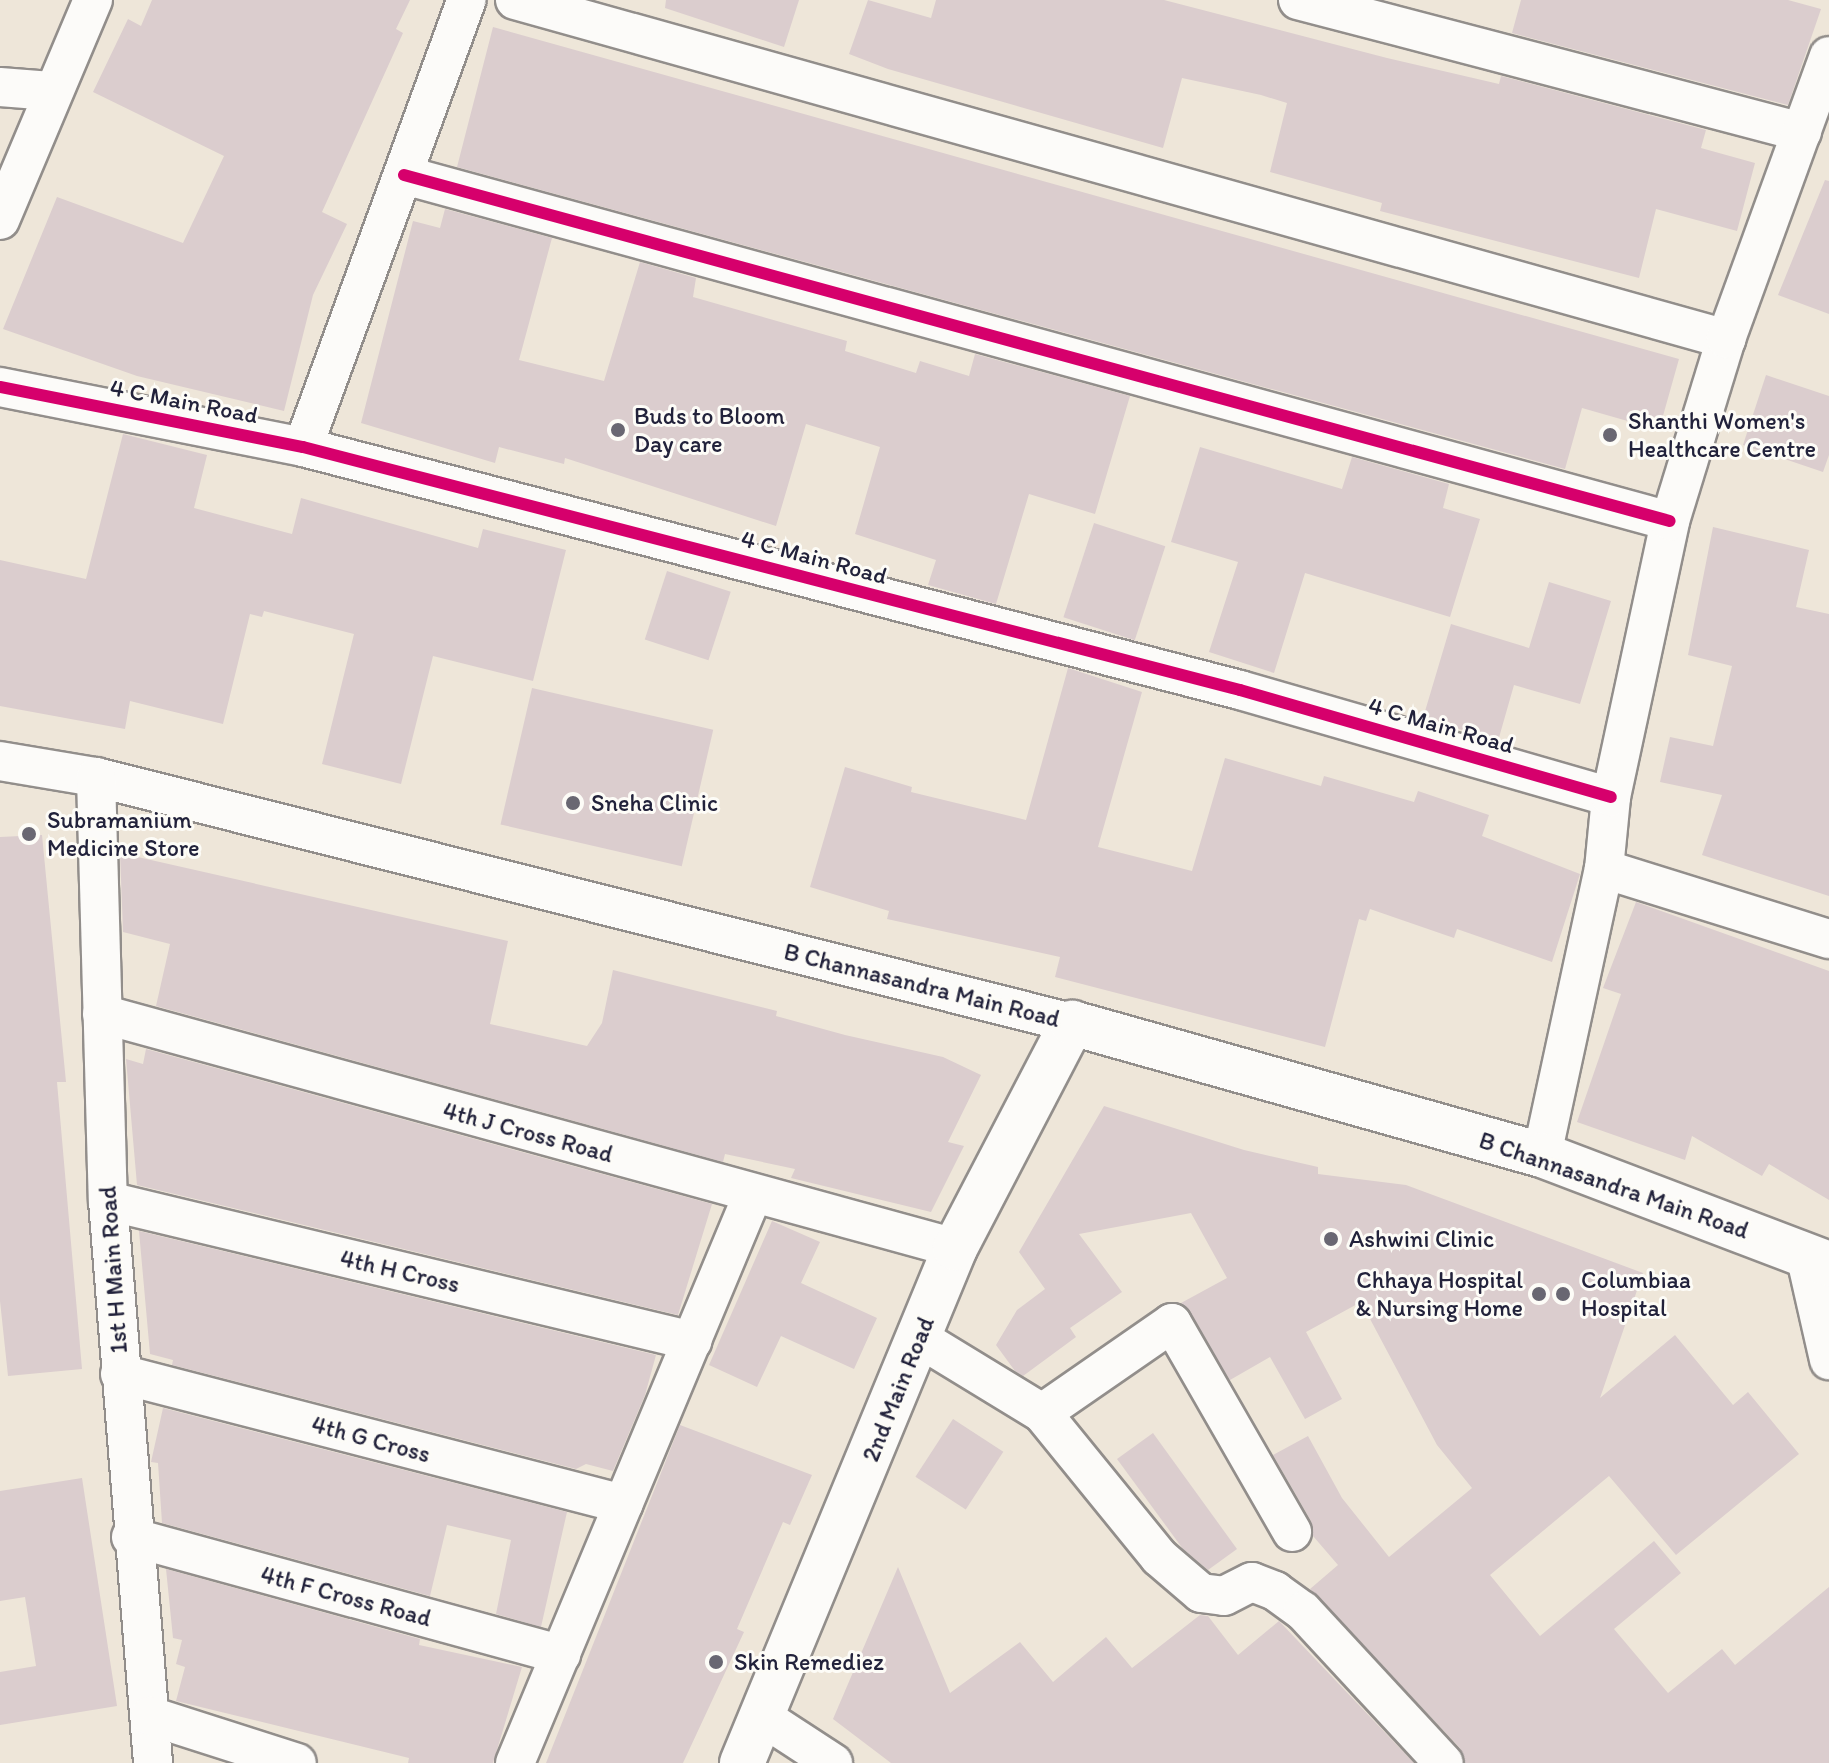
<!DOCTYPE html>
<style>
body{margin:0}
#map{position:relative;width:1829px;height:1763px;overflow:hidden;background:#eee6d9;font-family:Itim,sans-serif}
div>[style]{position:absolute}
[style*='--x']{left:calc(var(--x)*1px);top:calc(var(--y)*1px);width:calc(var(--w)*1px);rotate:calc(var(--a)*1deg)}
.building>*{inset:0;background:#dbcdce;transform-origin:0 0}
.roads{filter:drop-shadow(2px 0 #928e8b) drop-shadow(-2px 0 #928e8b) drop-shadow(0 2px #928e8b) drop-shadow(0 -2px #928e8b)}
.minor>*{height:38px;margin:-19px;padding:0 19px;transform-origin:19px;border-radius:19px;background:#fcfbf9}
.major>*{height:44px;margin:-22px;padding:0 22px;transform-origin:22px;border-radius:22px;background:#fcfbf9}
.cycleway>*{height:12px;margin:-6px;padding:0 6px;transform-origin:6px;border-radius:6px;background:#d6006c}
.dots>*{width:22px;height:22px;translate:-50% -50%;box-sizing:border-box;border:4px solid #fdfcf7;border-radius:50%}
span{translate:-50% -50%;white-space:nowrap;text-align:center;line-height:1.15;-webkit-text-stroke:6px #fdfcf7;paint-order:stroke}
.street-label{font-size:24px;color:#22223b}
.poi-label{font-size:24px;color:#22223b}
.left{translate:0 -50%;text-align:left}
.right{translate:-100% -50%;text-align:right}
</style>
<div id="map">
<div class="building">
<i style="clip-path:polygon(152px 0,410px 0,396px 29px,403px 33px,322px 212px,347px 224px,313px 295px,284px 411px,137px 376px,3px 329px,57px 197px,183px 243px,224px 156px,93px 92px,128px 19px,141px 26px)"></i>
<i style="clip-path:polygon(666px 0,799px 0,784px 47px,665px 8px)"></i>
<i style="clip-path:polygon(868px 0,931px 18px,936px 0,1164px 0,1387px 58px,1499px 84px,1501px 76px,1706px 130px,1701px 148px,1755px 163px,1737px 231px,1656px 209px,1639px 278px,1380px 211px,1382px 203px,1270px 172px,1287px 103px,1261px 95px,1182px 78px,1163px 148px,888px 69px,849px 54px)"></i>
<i style="clip-path:polygon(1521px 0,1788px 0,1821px 9px,1788px 105px,1512px 33px)"></i>
<i style="clip-path:polygon(493px 27px,1679px 359px,1659px 430px,1582px 408px,1565px 469px,457px 167px)"></i>
<i style="clip-path:polygon(1825px 180px,1829px 181px,1829px 314px,1778px 295px)"></i>
<i style="clip-path:polygon(445px 209px,552px 238px,519px 360px,604px 381px,640px 262px,696px 278px,693px 297px,847px 341px,845px 351px,916px 373px,920px 361px,969px 376px,975px 354px,1130px 396px,1095px 514px,1029px 494px,996px 604px,928px 585px,936px 560px,855px 534px,880px 447px,806px 424px,776px 526px,565px 458px,564px 464px,499px 447px,495px 463px,361px 423px,413px 221px,440px 228px)"></i>
<i style="clip-path:polygon(1766px 375px,1829px 396px,1829px 455px,1823px 472px,1743px 445px)"></i>
<i style="clip-path:polygon(123px 434px,207px 455px,194px 508px,292px 534px,301px 498px,478px 548px,483px 529px,566px 550px,533px 681px,433px 656px,401px 784px,322px 764px,354px 634px,264px 611px,262px 617px,250px 614px,223px 724px,130px 701px,125px 729px,0 706px,0 560px,86px 579px)"></i>
<i style="clip-path:polygon(1200px 447px,1342px 489px,1352px 457px,1449px 484px,1443px 508px,1480px 519px,1450px 617px,1305px 573px,1274px 673px,1209px 652px,1238px 562px,1171px 542px)"></i>
<i style="left:1094px;top:523px;width:75px;height:99px;rotate:18deg"></i>
<i style="clip-path:polygon(1713px 527px,1809px 550px,1796px 607px,1829px 614px,1829px 896px,1702px 855px,1722px 795px,1660px 782px,1670px 737px,1713px 746px,1732px 666px,1688px 655px)"></i>
<i style="left:667px;top:571px;width:67px;height:72px;rotate:18deg"></i>
<i style="clip-path:polygon(1549px 582px,1611px 601px,1580px 704px,1514px 685px,1498px 741px,1423px 718px,1451px 624px,1529px 648px)"></i>
<i style="clip-path:polygon(1068px 668px,1142px 692px,1098px 847px,1192px 871px,1225px 758px,1321px 786px,1324px 776px,1414px 802px,1418px 791px,1489px 815px,1482px 836px,1580px 874px,1552px 962px,1457px 929px,1454px 938px,1370px 909px,1366px 921px,1359px 919px,1325px 1047px,1055px 977px,1060px 957px,887px 919px,889px 911px,810px 887px,845px 767px,912px 787px,911px 792px,1026px 820px)"></i>
<i style="left:532px;top:688px;width:186px;height:140px;rotate:13deg"></i>
<i style="clip-path:polygon(42px 835px,66px 1082px,57px 1082px,82px 1369px,8px 1376px,0 1301px,0 837px)"></i>
<i style="clip-path:polygon(120px 853px,508px 941px,490px 1024px,587px 1046px,602px 1023px,613px 970px,777px 1011px,776px 1016px,845px 1035px,943px 1057px,981px 1075px,948px 1142px,964px 1146px,931px 1212px,791px 1178px,795px 1169px,725px 1154px,723px 1162px,156px 1006px,170px 944px,123px 932px)"></i>
<i style="clip-path:polygon(1636px 902px,1829px 971px,1829px 1200px,1769px 1164px,1762px 1176px,1692px 1136px,1685px 1160px,1577px 1122px,1621px 994px,1603px 988px)"></i>
<i style="clip-path:polygon(146px 1049px,712px 1204px,678px 1315px,137px 1185px,126px 1059px,143px 1064px)"></i>
<i style="clip-path:polygon(1104px 1106px,1244px 1150px,1318px 1167px,1318px 1174px,1406px 1185px,1643px 1273px,1600px 1398px,1675px 1335px,1733px 1405px,1748px 1392px,1799px 1454px,1676px 1555px,1609px 1476px,1490px 1575px,1540px 1636px,1654px 1541px,1681px 1573px,1614px 1629px,1668px 1693px,1722px 1649px,1735px 1665px,1829px 1587px,1829px 1763px,1465px 1763px,1460px 1748px,1310px 1589px,1338px 1565px,1313px 1536px,1311px 1521px,1273px 1455px,1308px 1436px,1342px 1498px,1389px 1557px,1472px 1488px,1437px 1445px,1361px 1302px,1306px 1332px,1342px 1399px,1305px 1419px,1270px 1357px,1230px 1380px,1181px 1303px,1227px 1278px,1191px 1213px,1079px 1234px,1122px 1292px,1070px 1328px,1076px 1337px,1023px 1376px,1015px 1371px,996px 1345px,1017px 1310px,1045px 1289px,1019px 1252px)"></i>
<i style="clip-path:polygon(772px 1221px,820px 1242px,801px 1283px,877px 1318px,854px 1369px,781px 1336px,757px 1387px,709px 1365px)"></i>
<i style="clip-path:polygon(139px 1231px,656px 1355px,645px 1395px,613px 1471px,586px 1464px,576px 1469px,172px 1365px,173px 1360px,150px 1354px)"></i>
<i style="clip-path:polygon(163px 1408px,567px 1512px,541px 1627px,496px 1614px,511px 1540px,447px 1525px,430px 1596px,162px 1523px,158px 1463px,151px 1462px)"></i>
<i style="left:953px;top:1419px;width:60px;height:69px;rotate:33deg"></i>
<i style="clip-path:polygon(680px 1425px,812px 1475px,790px 1525px,783px 1522px,737px 1629px,744px 1632px,683px 1763px,546px 1763px)"></i>
<i style="clip-path:polygon(1153px 1433px,1237px 1549px,1208px 1570px,1183px 1549px,1117px 1459px)"></i>
<i style="clip-path:polygon(82px 1478px,117px 1706px,0 1725px,0 1672px,36px 1666px,25px 1597px,0 1601px,0 1491px)"></i>
<i style="clip-path:polygon(898px 1567px,950px 1693px,1020px 1642px,1053px 1682px,1106px 1637px,1132px 1668px,1200px 1615px,1208px 1616px,1238px 1655px,1279px 1621px,1414px 1763px,891px 1763px,833px 1719px)"></i>
<i style="clip-path:polygon(166px 1569px,420px 1639px,419px 1645px,522px 1667px,493px 1763px,408px 1763px,409px 1758px,176px 1701px,185px 1667px,176px 1664px,182px 1640px,173px 1638px)"></i>
</div>
<div class="roads">
<div class="minor">
<i style="--x:515;--y:0;--w:1258;--a:15.64"></i>
<i style="--x:1298;--y:0;--w:521;--a:14.68"></i>
<i style="--x:0;--y:87;--w:51;--a:4.5"></i>
<i style="--x:404;--y:175;--w:1312;--a:15.29"></i>
<i style="--x:0;--y:220;--w:239;--a:-67.1"></i>
<i style="--x:0;--y:387;--w:309;--a:11.2"></i>
<i style="--x:303;--y:447;--w:968;--a:14.54"></i>
<i style="--x:1240;--y:690;--w:386;--a:16.1"></i>
<i style="--x:303;--y:447;--w:476;--a:-69.9"></i>
<i style="--x:0;--y:761;--w:97;--a:9.5"></i>
<i style="--x:96;--y:777;--w:1007;--a:14.15"></i>
<i style="--x:96;--y:777;--w:424;--a:88.4"></i>
<i style="--x:108;--y:1201;--w:564;--a:85.42"></i>
<i style="--x:1604;--y:869;--w:236;--a:17.3"></i>
<i style="--x:102;--y:1014;--w:885;--a:15.34"></i>
<i style="--x:1542;--y:1155;--w:293;--a:-77.8"></i>
<i style="--x:1604;--y:869;--w:72;--a:-84.4"></i>
<i style="--x:1611;--y:797;--w:282;--a:-77.9"></i>
<i style="--x:1670;--y:521;--w:190;--a:-72.9"></i>
<i style="--x:1726;--y:339;--w:301;--a:-70"></i>
<i style="--x:108;--y:1201;--w:601;--a:13.48"></i>
<i style="--x:1805;--y:1254;--w:109;--a:77.2"></i>
<i style="--x:919;--y:1338;--w:144;--a:31.4"></i>
<i style="--x:1042;--y:1413;--w:158;--a:-34.7"></i>
<i style="--x:1172;--y:1323;--w:241;--a:60.1"></i>
<i style="--x:120;--y:1374;--w:520;--a:14.49"></i>
<i style="--x:1042;--y:1413;--w:186;--a:50.9"></i>
<i style="--x:1159;--y:1557;--w:55;--a:40.6"></i>
<i style="--x:1201;--y:1593;--w:23;--a:7"></i>
<i style="--x:1224;--y:1596;--w:31;--a:-27"></i>
<i style="--x:1252;--y:1582;--w:25;--a:21"></i>
<i style="--x:1275;--y:1591;--w:34;--a:36"></i>
<i style="--x:1303;--y:1611;--w:207;--a:47.2"></i>
<i style="--x:131;--y:1537;--w:446;--a:15.3"></i>
<i style="--x:150;--y:1716;--w:154;--a:17.7"></i>
<i style="--x:761;--y:1716;--w:86;--a:33.1"></i>
<i style="--x:515;--y:1763;--w:617;--a:-67.3"></i>
</div>
<div class="major">
<i style="--x:742;--y:1763;--w:557;--a:-67.53"></i>
<i style="--x:955;--y:1248;--w:254;--a:-62.5"></i>
<i style="--x:1072;--y:1023;--w:488;--a:15.7"></i>
<i style="--x:1542;--y:1155;--w:307;--a:20.8"></i>
</div>
</div>
<div class="cycleway">
<i style="--x:404;--y:175;--w:1312;--a:15.29"></i>
<i style="--x:0;--y:387;--w:309;--a:11.2"></i>
<i style="--x:303;--y:447;--w:968;--a:14.54"></i>
<i style="--x:1240;--y:690;--w:386;--a:16.1"></i>
</div>
<div class="dots">
<i style="left:618px;top:430px;background:#696772"></i>
<i style="left:1610px;top:435px;background:#696772"></i>
<i style="left:573px;top:803px;background:#696772"></i>
<i style="left:29px;top:834px;background:#696772"></i>
<i style="left:1331px;top:1239px;background:#696772"></i>
<i style="left:1539px;top:1294px;background:#696772"></i>
<i style="left:1563px;top:1294px;background:#696772"></i>
<i style="left:716px;top:1662px;background:#696772"></i>
</div>
<div class="street-label">
<span style="left:184px;top:401px;rotate:11deg">4 C Main Road</span>
<span style="left:814px;top:557px;rotate:15deg">4 C Main Road</span>
<span style="left:1441px;top:725px;rotate:16deg">4 C Main Road</span>
<span style="left:922px;top:985px;rotate:14deg">B Channasandra Main Road</span>
<span style="left:528px;top:1132px;rotate:15deg">4th J Cross Road</span>
<span style="left:1614px;top:1185px;rotate:19deg">B Channasandra Main Road</span>
<span style="left:113px;top:1270px;rotate:-94deg">1st H Main Road</span>
<span style="left:400px;top:1271px;rotate:13deg">4th H Cross</span>
<span style="left:898px;top:1389px;rotate:-68deg">2nd Main Road</span>
<span style="left:371px;top:1439px;rotate:15deg">4th G Cross</span>
<span style="left:346px;top:1596px;rotate:15deg">4th F Cross Road</span>
</div>
<div class="poi-label">
<span class="left" style="left:634px;top:430px">Buds to Bloom<br>Day care</span>
<span class="left" style="left:1628px;top:435px">Shanthi Women's<br>Healthcare Centre</span>
<span class="left" style="left:591px;top:803px">Sneha Clinic</span>
<span class="left" style="left:47px;top:834px">Subramanium<br>Medicine Store</span>
<span class="left" style="left:1349px;top:1239px">Ashwini Clinic</span>
<span class="right" style="left:1523px;top:1294px">Chhaya Hospital<br>&amp; Nursing Home</span>
<span class="left" style="left:1581px;top:1294px">Columbiaa<br>Hospital</span>
<span class="left" style="left:734px;top:1662px">Skin Remediez</span>
</div>
</div>
